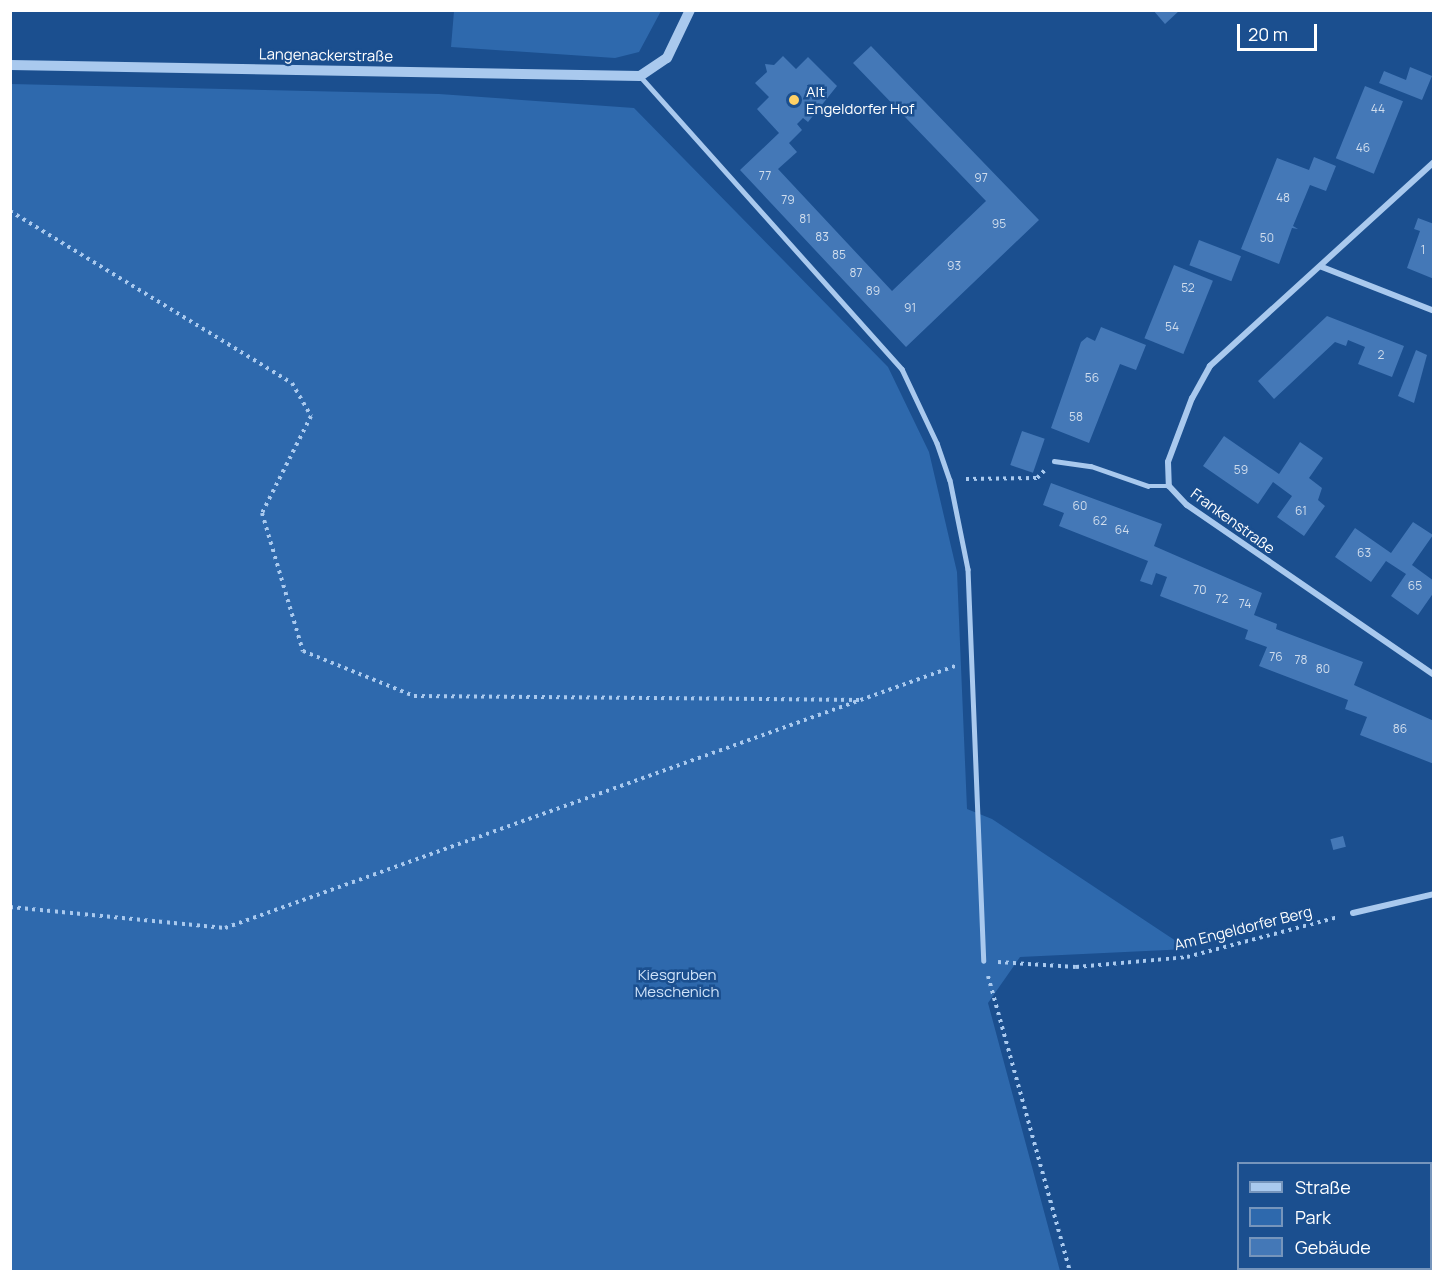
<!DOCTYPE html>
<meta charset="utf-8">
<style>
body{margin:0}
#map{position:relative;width:1444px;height:1282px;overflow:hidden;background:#1b4f8f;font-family:Manrope,sans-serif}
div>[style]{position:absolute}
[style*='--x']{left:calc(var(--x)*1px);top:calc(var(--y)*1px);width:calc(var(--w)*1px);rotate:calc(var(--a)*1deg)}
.green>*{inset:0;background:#2e69ad}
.building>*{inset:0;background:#4478b7;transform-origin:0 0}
.path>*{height:4px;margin-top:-2px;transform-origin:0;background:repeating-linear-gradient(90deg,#a9c9ee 0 3px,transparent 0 7.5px)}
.service>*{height:4.5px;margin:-2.25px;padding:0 2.25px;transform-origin:2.25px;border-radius:2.25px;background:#a9c9ee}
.minor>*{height:6px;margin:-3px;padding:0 3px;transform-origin:3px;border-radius:3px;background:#a9c9ee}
.tertiary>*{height:10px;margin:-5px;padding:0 5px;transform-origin:5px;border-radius:5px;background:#a9c9ee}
.dots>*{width:16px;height:16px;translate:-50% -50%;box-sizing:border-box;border:3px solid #1b4f8f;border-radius:50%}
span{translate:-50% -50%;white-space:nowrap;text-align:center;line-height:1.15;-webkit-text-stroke:5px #1b4f8f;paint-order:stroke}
.number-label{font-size:12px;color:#d0dded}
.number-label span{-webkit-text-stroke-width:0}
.street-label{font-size:15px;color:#fff}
.poi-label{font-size:15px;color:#fff}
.left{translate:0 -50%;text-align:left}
.park-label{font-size:15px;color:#cfe3fa}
.frame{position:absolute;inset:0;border:12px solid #fff;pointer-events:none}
.legend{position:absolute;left:1237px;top:1162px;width:195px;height:108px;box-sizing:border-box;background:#1b4f8f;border:2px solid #7695bc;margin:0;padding:8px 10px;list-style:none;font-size:18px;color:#fff}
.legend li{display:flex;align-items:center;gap:12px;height:30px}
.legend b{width:30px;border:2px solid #7695bc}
.scale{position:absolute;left:1237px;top:24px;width:80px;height:27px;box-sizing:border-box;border:3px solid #fff;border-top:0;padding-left:8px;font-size:18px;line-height:21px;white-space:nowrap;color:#fff;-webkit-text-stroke:4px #1b4f8f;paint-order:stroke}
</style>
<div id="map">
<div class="green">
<i style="clip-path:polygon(454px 11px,454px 10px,661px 11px,639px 52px,615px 58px,451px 47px)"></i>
<i style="clip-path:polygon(11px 84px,439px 94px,634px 108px,888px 367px,929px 452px,957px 572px,967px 809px,992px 819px,1188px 949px,1020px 957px,988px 1003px,1060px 1271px,11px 1272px)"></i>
</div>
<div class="building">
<i style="clip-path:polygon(1153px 10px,1180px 10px,1165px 24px)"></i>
<i style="clip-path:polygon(871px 46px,1039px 220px,906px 347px,740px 170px,779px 133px,757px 109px,769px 97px,755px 83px,767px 72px,765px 64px,774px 65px,783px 56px,796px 69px,808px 57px,837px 86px,808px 122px,803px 118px,797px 124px,802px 130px,789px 143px,797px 152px,778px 169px,892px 291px,986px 201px,853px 63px)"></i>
<i style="clip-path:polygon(1410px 67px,1432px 76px,1422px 100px,1379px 83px,1384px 71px,1406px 80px)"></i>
<i style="left:1365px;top:86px;width:41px;height:78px;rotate:22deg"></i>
<i style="clip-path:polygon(1314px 157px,1336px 166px,1326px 191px,1310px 185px,1293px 226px,1298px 229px,1292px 228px,1279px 264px,1241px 249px,1277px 158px,1309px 170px)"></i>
<i style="clip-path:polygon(1418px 218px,1434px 224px,1434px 279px,1407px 268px,1420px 231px,1414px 229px)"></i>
<i style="left:1199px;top:240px;width:45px;height:27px;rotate:21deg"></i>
<i style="left:1174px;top:265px;width:42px;height:79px;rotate:22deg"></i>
<i style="clip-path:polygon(1327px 316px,1404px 346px,1392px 377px,1358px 364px,1365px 347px,1348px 340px,1346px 346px,1335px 342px,1274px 399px,1258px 381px)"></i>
<i style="clip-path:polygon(1101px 327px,1146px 345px,1136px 370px,1120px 364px,1089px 443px,1051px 428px,1081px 342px,1087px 337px,1095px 341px)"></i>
<i style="clip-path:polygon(1416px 350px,1427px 355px,1414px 403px,1398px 396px)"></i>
<i style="left:1022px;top:431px;width:24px;height:36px;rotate:19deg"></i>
<i style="clip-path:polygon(1224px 436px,1279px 474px,1300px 442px,1323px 458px,1309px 478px,1322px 488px,1318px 500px,1325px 506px,1304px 536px,1277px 517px,1292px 496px,1273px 482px,1258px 504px,1203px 466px)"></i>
<i style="clip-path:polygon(1051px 483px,1162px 524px,1154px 546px,1262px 593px,1254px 615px,1277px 624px,1276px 629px,1363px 662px,1354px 685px,1434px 721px,1434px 764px,1360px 735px,1367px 717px,1345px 709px,1348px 700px,1259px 666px,1267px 647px,1245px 639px,1248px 630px,1160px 596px,1167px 577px,1156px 573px,1152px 585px,1140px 581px,1148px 561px,1059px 526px,1064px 513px,1043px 505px)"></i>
<i style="clip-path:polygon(1413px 522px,1433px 535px,1412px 565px,1434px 581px,1434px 592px,1418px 615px,1391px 596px,1406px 574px,1386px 561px,1371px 582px,1335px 557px,1355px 528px,1391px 553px)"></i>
<i style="left:1343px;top:836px;width:11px;height:13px;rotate:75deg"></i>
</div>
<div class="path">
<i style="--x:10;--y:211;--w:330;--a:31.4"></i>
<i style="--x:292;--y:383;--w:38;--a:60"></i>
<i style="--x:311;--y:416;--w:109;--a:116.8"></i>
<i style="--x:262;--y:513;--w:144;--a:73.5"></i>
<i style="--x:303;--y:651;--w:120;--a:22.1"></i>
<i style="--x:414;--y:696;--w:448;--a:0.5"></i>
<i style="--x:966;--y:479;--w:71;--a:-0.8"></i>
<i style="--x:1037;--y:478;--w:11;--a:-45"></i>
<i style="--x:10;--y:907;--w:216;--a:5.6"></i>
<i style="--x:225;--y:928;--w:779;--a:-19.74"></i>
<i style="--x:998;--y:962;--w:78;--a:3.7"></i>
<i style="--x:1076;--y:967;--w:111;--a:-5.1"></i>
<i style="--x:1187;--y:957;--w:156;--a:-14.8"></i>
<i style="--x:988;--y:976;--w:307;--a:74.5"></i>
</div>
<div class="service">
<i style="--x:640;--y:76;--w:393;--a:48.2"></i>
<i style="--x:902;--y:369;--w:82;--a:64.7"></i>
<i style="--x:937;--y:443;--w:39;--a:71"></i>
<i style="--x:950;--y:480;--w:91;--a:78.6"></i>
<i style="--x:968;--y:569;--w:392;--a:87.7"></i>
<i style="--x:1054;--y:461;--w:37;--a:8"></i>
<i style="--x:1091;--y:466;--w:60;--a:19.3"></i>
<i style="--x:1148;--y:486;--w:21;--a:0"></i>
</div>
<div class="minor">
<i style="--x:1434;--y:162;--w:303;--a:137.7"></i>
<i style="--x:1210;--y:366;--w:37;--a:119"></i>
<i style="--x:1192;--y:398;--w:68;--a:110.6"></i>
<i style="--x:1168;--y:462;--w:24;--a:88"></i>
<i style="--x:1169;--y:486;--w:26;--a:47"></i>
<i style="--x:1187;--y:505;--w:300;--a:34.5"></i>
<i style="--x:1322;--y:267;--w:120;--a:21.4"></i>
<i style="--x:1353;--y:913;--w:83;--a:-13.2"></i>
</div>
<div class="tertiary">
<i style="--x:10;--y:65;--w:630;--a:1"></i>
<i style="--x:640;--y:76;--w:32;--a:-34"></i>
<i style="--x:667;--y:58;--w:53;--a:-64.4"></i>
</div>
<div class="dots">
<i style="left:794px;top:100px;background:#ffd166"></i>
</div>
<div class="number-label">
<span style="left:1378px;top:109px">44</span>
<span style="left:1363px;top:148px">46</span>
<span style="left:765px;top:176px">77</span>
<span style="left:981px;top:178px">97</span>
<span style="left:1283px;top:198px">48</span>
<span style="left:788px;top:200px">79</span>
<span style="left:805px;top:219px">81</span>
<span style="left:999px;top:224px">95</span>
<span style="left:822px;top:237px">83</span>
<span style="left:1267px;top:238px">50</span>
<span style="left:1423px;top:250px">1</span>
<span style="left:839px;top:255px">85</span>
<span style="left:954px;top:266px">93</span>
<span style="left:856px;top:273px">87</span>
<span style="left:1188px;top:288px">52</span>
<span style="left:873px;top:291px">89</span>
<span style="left:910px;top:308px">91</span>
<span style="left:1172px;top:327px">54</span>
<span style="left:1381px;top:355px">2</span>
<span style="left:1092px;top:378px">56</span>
<span style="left:1076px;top:417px">58</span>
<span style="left:1241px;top:470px">59</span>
<span style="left:1080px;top:506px">60</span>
<span style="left:1301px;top:511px">61</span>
<span style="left:1100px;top:521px">62</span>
<span style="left:1122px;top:530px">64</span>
<span style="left:1364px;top:553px">63</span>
<span style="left:1415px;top:586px">65</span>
<span style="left:1200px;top:590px">70</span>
<span style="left:1222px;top:599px">72</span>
<span style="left:1245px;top:604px">74</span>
<span style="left:1276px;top:657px">76</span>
<span style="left:1301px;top:660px">78</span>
<span style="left:1323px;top:669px">80</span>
<span style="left:1400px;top:729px">86</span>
</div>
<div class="street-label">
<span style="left:326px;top:55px;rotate:1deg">Langenackerstraße</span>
<span style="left:1233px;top:521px;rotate:36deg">Frankenstraße</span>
<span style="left:1243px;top:928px;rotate:-14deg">Am Engeldorfer Berg</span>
</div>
<div class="poi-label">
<span class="left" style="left:806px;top:100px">Alt<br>Engeldorfer Hof</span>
</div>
<div class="park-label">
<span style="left:677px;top:983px">Kiesgruben<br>Meschenich</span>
</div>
<div class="frame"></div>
<ul class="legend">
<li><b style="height:8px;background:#a9c9ee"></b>Straße</li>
<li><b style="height:16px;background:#2e69ad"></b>Park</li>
<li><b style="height:16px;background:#4478b7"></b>Gebäude</li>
</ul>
<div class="scale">20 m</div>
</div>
